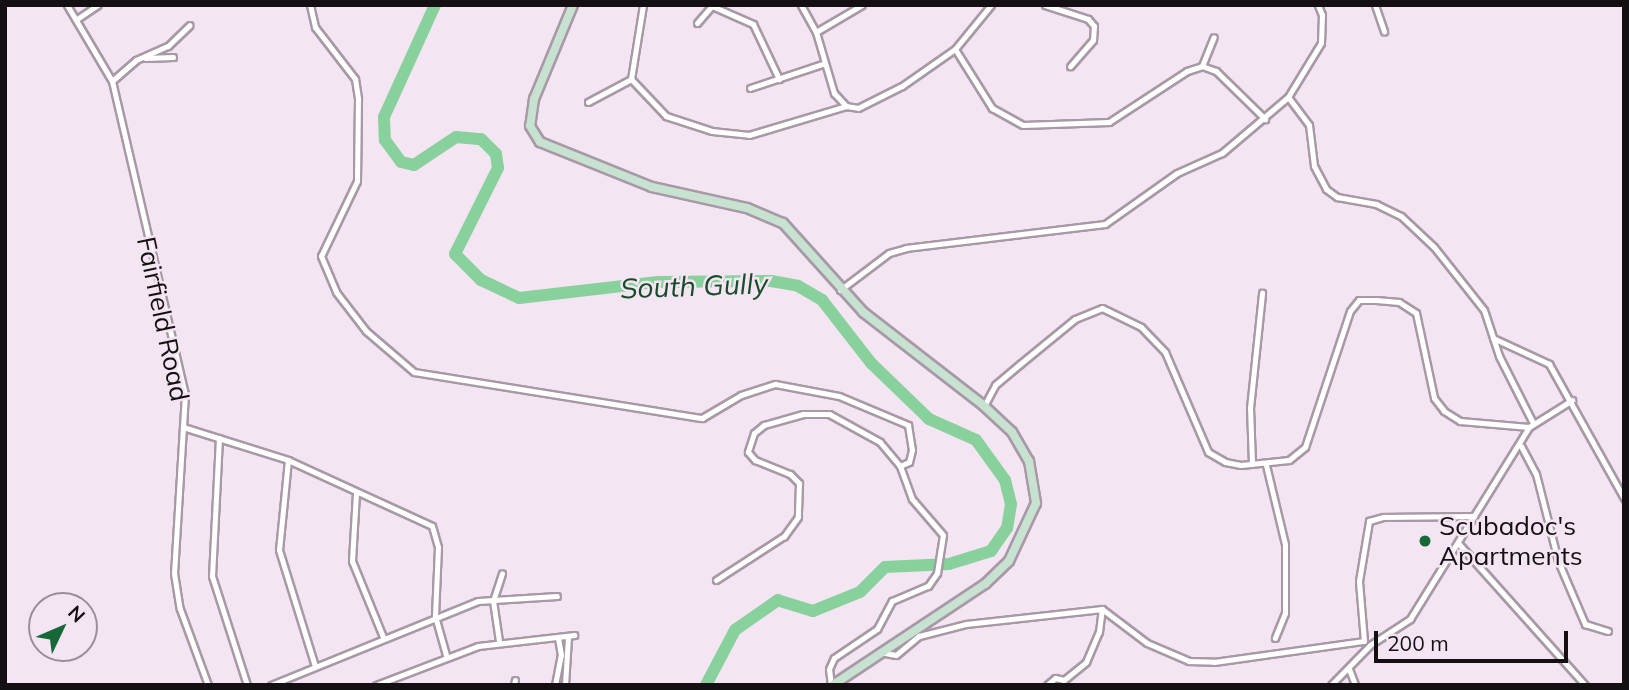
<!DOCTYPE html>
<style>
body{margin:0}
#map{position:relative;width:1629px;height:690px;overflow:hidden;background:#f4e5f2;font-family:Mulish,sans-serif}
div>[style]{position:absolute}
[style*='--x']{left:calc(var(--x)*1px);top:calc(var(--y)*1px);width:calc(var(--w)*1px);rotate:calc(var(--a)*1deg)}
.river>*{height:12px;margin:-6px;padding:0 6px;transform-origin:6px;border-radius:6px;background:#89d19c}
.roads{filter:drop-shadow(2px 0 #a799a5) drop-shadow(-2px 0 #a799a5) drop-shadow(0 2px #a799a5) drop-shadow(0 -2px #a799a5)}
.minor>*{height:5px;margin:-2.5px;padding:0 2.5px;transform-origin:2.5px;border-radius:2.5px;background:#fff}
.secondary>*{height:8px;margin:-4px;padding:0 4px;transform-origin:4px;border-radius:4px;background:#c7e2d0}
.dots>*{width:19px;height:19px;translate:-50% -50%;box-sizing:border-box;border:4px solid #f4e5f2;border-radius:50%}
span{translate:-50% -50%;white-space:nowrap;text-align:center;line-height:1.15;-webkit-text-stroke:5px #f4e5f2;paint-order:stroke}
.street-label{font-size:26px;color:#140f13}
.poi-label{font-size:26px;color:#140f13}
.left{translate:0 -50%;text-align:left}
.water-label{font-size:28px;color:#184c2a;font-style:italic}
.frame{position:absolute;inset:0;border:7px solid #140f13;pointer-events:none}
.north{position:absolute;left:28px;top:592px;width:70px;height:70px;box-sizing:border-box;background:#f4e5f2;border:2px solid #9a8f99;border-radius:50%;rotate:46deg;font-size:19px;font-weight:700;line-height:28px;text-align:center;color:#140f13}
.north::after{content:'';display:block;margin:auto;width:24px;height:32px;background:#176737;clip-path:polygon(50% 0,100% 100%,50% 72%,0 100%)}
.scale{position:absolute;left:1374px;top:631px;width:194px;height:32px;box-sizing:border-box;border:4px solid #140f13;border-top:0;padding-left:9px;font-size:21px;line-height:24px;white-space:nowrap;color:#140f13;-webkit-text-stroke:5px #f4e5f2;paint-order:stroke}
</style>
<div id="map">
<div class="river">
<i style="--x:435;--y:5;--w:123;--a:114.5"></i>
<i style="--x:384;--y:117;--w:23;--a:88"></i>
<i style="--x:385;--y:140;--w:27;--a:54"></i>
<i style="--x:401;--y:162;--w:13;--a:13"></i>
<i style="--x:414;--y:165;--w:50;--a:-33.7"></i>
<i style="--x:456;--y:137;--w:25;--a:5"></i>
<i style="--x:481;--y:139;--w:21;--a:45"></i>
<i style="--x:496;--y:154;--w:14;--a:82"></i>
<i style="--x:498;--y:168;--w:96;--a:116.6"></i>
<i style="--x:455;--y:254;--w:37;--a:45"></i>
<i style="--x:481;--y:280;--w:42;--a:25.3"></i>
<i style="--x:519;--y:298;--w:140;--a:-6.6"></i>
<i style="--x:658;--y:282;--w:113;--a:-0.5"></i>
<i style="--x:771;--y:281;--w:27;--a:10"></i>
<i style="--x:798;--y:286;--w:28;--a:30"></i>
<i style="--x:822;--y:300;--w:80;--a:52.1"></i>
<i style="--x:871;--y:363;--w:81;--a:44"></i>
<i style="--x:929;--y:419;--w:51;--a:24.1"></i>
<i style="--x:976;--y:440;--w:49;--a:54.1"></i>
<i style="--x:1005;--y:480;--w:25;--a:76"></i>
<i style="--x:1011;--y:504;--w:24;--a:99"></i>
<i style="--x:1007;--y:528;--w:28;--a:125"></i>
<i style="--x:991;--y:551;--w:44;--a:162.8"></i>
<i style="--x:949;--y:564;--w:64;--a:177.3"></i>
<i style="--x:885;--y:567;--w:35;--a:135"></i>
<i style="--x:860;--y:592;--w:51;--a:158"></i>
<i style="--x:813;--y:611;--w:37;--a:-163"></i>
<i style="--x:778;--y:600;--w:52;--a:145.1"></i>
<i style="--x:735;--y:630;--w:62;--a:117.8"></i>
</div>
<div class="roads">
<div class="minor">
<i style="--x:67;--y:5;--w:88;--a:59.4"></i>
<i style="--x:112;--y:81;--w:321;--a:76.9"></i>
<i style="--x:185;--y:394;--w:179;--a:93.5"></i>
<i style="--x:174;--y:573;--w:36;--a:81"></i>
<i style="--x:180;--y:609;--w:81;--a:69.8"></i>
<i style="--x:310;--y:5;--w:23;--a:77"></i>
<i style="--x:315;--y:27;--w:66;--a:52.4"></i>
<i style="--x:355;--y:79;--w:20;--a:81"></i>
<i style="--x:358;--y:99;--w:82;--a:90.7"></i>
<i style="--x:357;--y:181;--w:83;--a:115.6"></i>
<i style="--x:321;--y:256;--w:39;--a:67"></i>
<i style="--x:336;--y:292;--w:49;--a:52.4"></i>
<i style="--x:366;--y:331;--w:63;--a:40.5"></i>
<i style="--x:414;--y:372;--w:292;--a:9.1"></i>
<i style="--x:702;--y:418;--w:45;--a:-30.5"></i>
<i style="--x:741;--y:395;--w:36;--a:-18"></i>
<i style="--x:775;--y:384;--w:65;--a:10.6"></i>
<i style="--x:839;--y:396;--w:75;--a:22.8"></i>
<i style="--x:908;--y:425;--w:25;--a:81"></i>
<i style="--x:912;--y:450;--w:12;--a:104"></i>
<i style="--x:909;--y:462;--w:10;--a:156"></i>
<i style="--x:900;--y:466;--w:31;--a:-130"></i>
<i style="--x:880;--y:442;--w:58;--a:-151.2"></i>
<i style="--x:829;--y:414;--w:26;--a:180"></i>
<i style="--x:803;--y:414;--w:41;--a:164.2"></i>
<i style="--x:764;--y:425;--w:13;--a:141"></i>
<i style="--x:754;--y:433;--w:20;--a:108"></i>
<i style="--x:748;--y:452;--w:11;--a:49"></i>
<i style="--x:755;--y:460;--w:38;--a:22"></i>
<i style="--x:790;--y:474;--w:13;--a:45"></i>
<i style="--x:799;--y:483;--w:34;--a:92"></i>
<i style="--x:798;--y:517;--w:24;--a:126"></i>
<i style="--x:784;--y:536;--w:81;--a:147.1"></i>
<i style="--x:643;--y:5;--w:75;--a:99.2"></i>
<i style="--x:631;--y:79;--w:51;--a:46.6"></i>
<i style="--x:666;--y:116;--w:48;--a:18.1"></i>
<i style="--x:712;--y:131;--w:37;--a:6"></i>
<i style="--x:749;--y:135;--w:101;--a:-16.6"></i>
<i style="--x:846;--y:106;--w:12;--a:9"></i>
<i style="--x:858;--y:108;--w:49;--a:-26.6"></i>
<i style="--x:902;--y:86;--w:65;--a:-34.9"></i>
<i style="--x:955;--y:49;--w:57;--a:-50.7"></i>
<i style="--x:801;--y:5;--w:31;--a:61"></i>
<i style="--x:816;--y:32;--w:64;--a:73.6"></i>
<i style="--x:834;--y:93;--w:18;--a:47"></i>
<i style="--x:1045;--y:5;--w:45;--a:18"></i>
<i style="--x:1088;--y:19;--w:9;--a:49"></i>
<i style="--x:1094;--y:26;--w:14;--a:94"></i>
<i style="--x:1093;--y:40;--w:35;--a:131"></i>
<i style="--x:1375;--y:5;--w:28;--a:71"></i>
<i style="--x:77;--y:19;--w:25;--a:-34"></i>
<i style="--x:697;--y:23;--w:23;--a:-49"></i>
<i style="--x:712;--y:6;--w:45;--a:23.7"></i>
<i style="--x:753;--y:24;--w:61;--a:64.7"></i>
<i style="--x:816;--y:32;--w:53;--a:-30.4"></i>
<i style="--x:955;--y:49;--w:70;--a:57.9"></i>
<i style="--x:992;--y:108;--w:35;--a:29"></i>
<i style="--x:1023;--y:125;--w:86;--a:-2"></i>
<i style="--x:1109;--y:122;--w:93;--a:-33.2"></i>
<i style="--x:1187;--y:71;--w:16;--a:-18"></i>
<i style="--x:1202;--y:66;--w:15;--a:20"></i>
<i style="--x:1216;--y:71;--w:69;--a:44.4"></i>
<i style="--x:145;--y:58;--w:28;--a:-2"></i>
<i style="--x:1202;--y:66;--w:31;--a:-68"></i>
<i style="--x:112;--y:81;--w:32;--a:-41"></i>
<i style="--x:136;--y:60;--w:35;--a:-24"></i>
<i style="--x:168;--y:46;--w:30;--a:-44"></i>
<i style="--x:750;--y:88;--w:79;--a:-18.4"></i>
<i style="--x:1288;--y:97;--w:35;--a:53"></i>
<i style="--x:1309;--y:125;--w:41;--a:83"></i>
<i style="--x:1314;--y:166;--w:26;--a:62"></i>
<i style="--x:1326;--y:189;--w:14;--a:36"></i>
<i style="--x:1337;--y:197;--w:40;--a:10"></i>
<i style="--x:1376;--y:204;--w:28;--a:26"></i>
<i style="--x:1401;--y:216;--w:45;--a:43.2"></i>
<i style="--x:1434;--y:247;--w:80;--a:51.6"></i>
<i style="--x:1484;--y:310;--w:48;--a:71.9"></i>
<i style="--x:1499;--y:356;--w:75;--a:63.1"></i>
<i style="--x:588;--y:102;--w:49;--a:-28.1"></i>
<i style="--x:840;--y:290;--w:61;--a:-37.1"></i>
<i style="--x:889;--y:253;--w:18;--a:-16"></i>
<i style="--x:906;--y:248;--w:200;--a:-6.9"></i>
<i style="--x:1105;--y:224;--w:88;--a:-35.3"></i>
<i style="--x:1177;--y:173;--w:49;--a:-24"></i>
<i style="--x:1222;--y:153;--w:87;--a:-40.3"></i>
<i style="--x:1288;--y:97;--w:63;--a:-58.6"></i>
<i style="--x:1321;--y:43;--w:28;--a:-88"></i>
<i style="--x:1322;--y:15;--w:11;--a:-112"></i>
<i style="--x:1493;--y:338;--w:62;--a:24.9"></i>
<i style="--x:1549;--y:364;--w:154;--a:60.8"></i>
<i style="--x:984;--y:406;--w:24;--a:-62"></i>
<i style="--x:995;--y:385;--w:33;--a:-40"></i>
<i style="--x:1020;--y:364;--w:71;--a:-39.3"></i>
<i style="--x:1075;--y:319;--w:29;--a:-22"></i>
<i style="--x:1102;--y:308;--w:43;--a:26"></i>
<i style="--x:1141;--y:327;--w:35;--a:46"></i>
<i style="--x:1165;--y:352;--w:109;--a:66.7"></i>
<i style="--x:1208;--y:452;--w:20;--a:30"></i>
<i style="--x:1225;--y:462;--w:16;--a:11"></i>
<i style="--x:1241;--y:465;--w:48;--a:-5.9"></i>
<i style="--x:1289;--y:460;--w:21;--a:-39"></i>
<i style="--x:1305;--y:447;--w:143;--a:-71.7"></i>
<i style="--x:1350;--y:311;--w:14;--a:-51"></i>
<i style="--x:1359;--y:300;--w:17;--a:0"></i>
<i style="--x:1376;--y:300;--w:23;--a:5"></i>
<i style="--x:1399;--y:302;--w:20;--a:33"></i>
<i style="--x:1416;--y:313;--w:87;--a:78"></i>
<i style="--x:1434;--y:398;--w:16;--a:52"></i>
<i style="--x:1444;--y:411;--w:19;--a:32"></i>
<i style="--x:1460;--y:421;--w:69;--a:5"></i>
<i style="--x:183;--y:427;--w:110;--a:17.4"></i>
<i style="--x:288;--y:460;--w:158;--a:24.6"></i>
<i style="--x:432;--y:526;--w:22;--a:74"></i>
<i style="--x:438;--y:547;--w:69;--a:92.5"></i>
<i style="--x:435;--y:616;--w:41;--a:74.2"></i>
<i style="--x:219;--y:438;--w:138;--a:92.9"></i>
<i style="--x:212;--y:576;--w:114;--a:72.2"></i>
<i style="--x:1521;--y:446;--w:32;--a:62"></i>
<i style="--x:1536;--y:474;--w:90;--a:75.8"></i>
<i style="--x:1558;--y:561;--w:69;--a:66.8"></i>
<i style="--x:1585;--y:624;--w:24;--a:17"></i>
<i style="--x:288;--y:460;--w:90;--a:95.7"></i>
<i style="--x:279;--y:550;--w:121;--a:72.8"></i>
<i style="--x:1252;--y:464;--w:56;--a:-92"></i>
<i style="--x:1250;--y:408;--w:116;--a:-84"></i>
<i style="--x:1266;--y:465;--w:81;--a:76.5"></i>
<i style="--x:1285;--y:544;--w:69;--a:90"></i>
<i style="--x:1285;--y:613;--w:27;--a:112"></i>
<i style="--x:356;--y:493;--w:68;--a:93.4"></i>
<i style="--x:352;--y:561;--w:82;--a:67.8"></i>
<i style="--x:1458;--y:543;--w:191;--a:48.2"></i>
<i style="--x:499;--y:641;--w:40;--a:-98.5"></i>
<i style="--x:493;--y:601;--w:29;--a:-72"></i>
<i style="--x:1364;--y:641;--w:60;--a:-94.8"></i>
<i style="--x:1359;--y:581;--w:61;--a:-80.5"></i>
<i style="--x:1369;--y:521;--w:15;--a:-16"></i>
<i style="--x:1383;--y:517;--w:91;--a:-0.6"></i>
<i style="--x:880;--y:652;--w:16;--a:11"></i>
<i style="--x:896;--y:655;--w:30;--a:-40"></i>
<i style="--x:919;--y:636;--w:49;--a:-14.3"></i>
<i style="--x:966;--y:624;--w:137;--a:-6.3"></i>
<i style="--x:1102;--y:609;--w:56;--a:37.1"></i>
<i style="--x:1147;--y:643;--w:46;--a:23.2"></i>
<i style="--x:1189;--y:661;--w:25;--a:2"></i>
<i style="--x:1214;--y:662;--w:150;--a:-8"></i>
<i style="--x:1349;--y:669;--w:17;--a:69"></i>
<i style="--x:271;--y:685;--w:223;--a:-22.1"></i>
<i style="--x:478;--y:601;--w:79;--a:-3.6"></i>
<i style="--x:376;--y:685;--w:109;--a:-20.9"></i>
<i style="--x:478;--y:646;--w:97;--a:-6.5"></i>
<i style="--x:514;--y:685;--w:5;--a:-79"></i>
<i style="--x:555;--y:685;--w:31;--a:-79"></i>
<i style="--x:561;--y:655;--w:17;--a:-100"></i>
<i style="--x:565;--y:685;--w:48;--a:-86.4"></i>
<i style="--x:831;--y:685;--w:16;--a:-97"></i>
<i style="--x:829;--y:669;--w:12;--a:-66"></i>
<i style="--x:834;--y:658;--w:52;--a:-34"></i>
<i style="--x:877;--y:629;--w:32;--a:-62"></i>
<i style="--x:892;--y:601;--w:39;--a:-23"></i>
<i style="--x:928;--y:586;--w:16;--a:-55"></i>
<i style="--x:937;--y:573;--w:38;--a:-81"></i>
<i style="--x:943;--y:535;--w:48;--a:-130.7"></i>
<i style="--x:912;--y:499;--w:35;--a:-110"></i>
<i style="--x:1047;--y:685;--w:11;--a:-41"></i>
<i style="--x:1055;--y:678;--w:9;--a:13"></i>
<i style="--x:1064;--y:680;--w:28;--a:-39"></i>
<i style="--x:1086;--y:662;--w:33;--a:-67"></i>
<i style="--x:1099;--y:632;--w:23;--a:-83"></i>
<i style="--x:1331;--y:685;--w:56;--a:-45.7"></i>
<i style="--x:1370;--y:645;--w:48;--a:-33"></i>
<i style="--x:1410;--y:619;--w:226;--a:-58.2"></i>
<i style="--x:1529;--y:427;--w:51;--a:-32.1"></i>
</div>
<div class="secondary">
<i style="--x:573;--y:5;--w:102;--a:112.5"></i>
<i style="--x:534;--y:99;--w:27;--a:98"></i>
<i style="--x:530;--y:126;--w:19;--a:58"></i>
<i style="--x:540;--y:142;--w:121;--a:21.9"></i>
<i style="--x:652;--y:187;--w:97;--a:12.5"></i>
<i style="--x:747;--y:208;--w:39;--a:23"></i>
<i style="--x:783;--y:223;--w:120;--a:48"></i>
<i style="--x:863;--y:312;--w:153;--a:37.8"></i>
<i style="--x:984;--y:406;--w:38;--a:43"></i>
<i style="--x:1012;--y:432;--w:34;--a:60"></i>
<i style="--x:1029;--y:461;--w:43;--a:80.5"></i>
<i style="--x:1036;--y:503;--w:64;--a:115"></i>
<i style="--x:1009;--y:561;--w:33;--a:136"></i>
<i style="--x:985;--y:584;--w:182;--a:146.4"></i>
</div>
</div>
<div class="dots">
<i style="left:1425px;top:541px;background:#176737"></i>
</div>
<div class="street-label">
<span style="left:163px;top:319px;rotate:78deg">Fairfield Road</span>
</div>
<div class="poi-label">
<span class="left" style="left:1439px;top:541px">Scubadoc's<br>Apartments</span>
</div>
<div class="water-label">
<span style="left:694px;top:286px;rotate:-2deg">South Gully</span>
</div>
<div class="frame"></div>
<div class="north">N</div>
<div class="scale">200 m</div>
</div>
